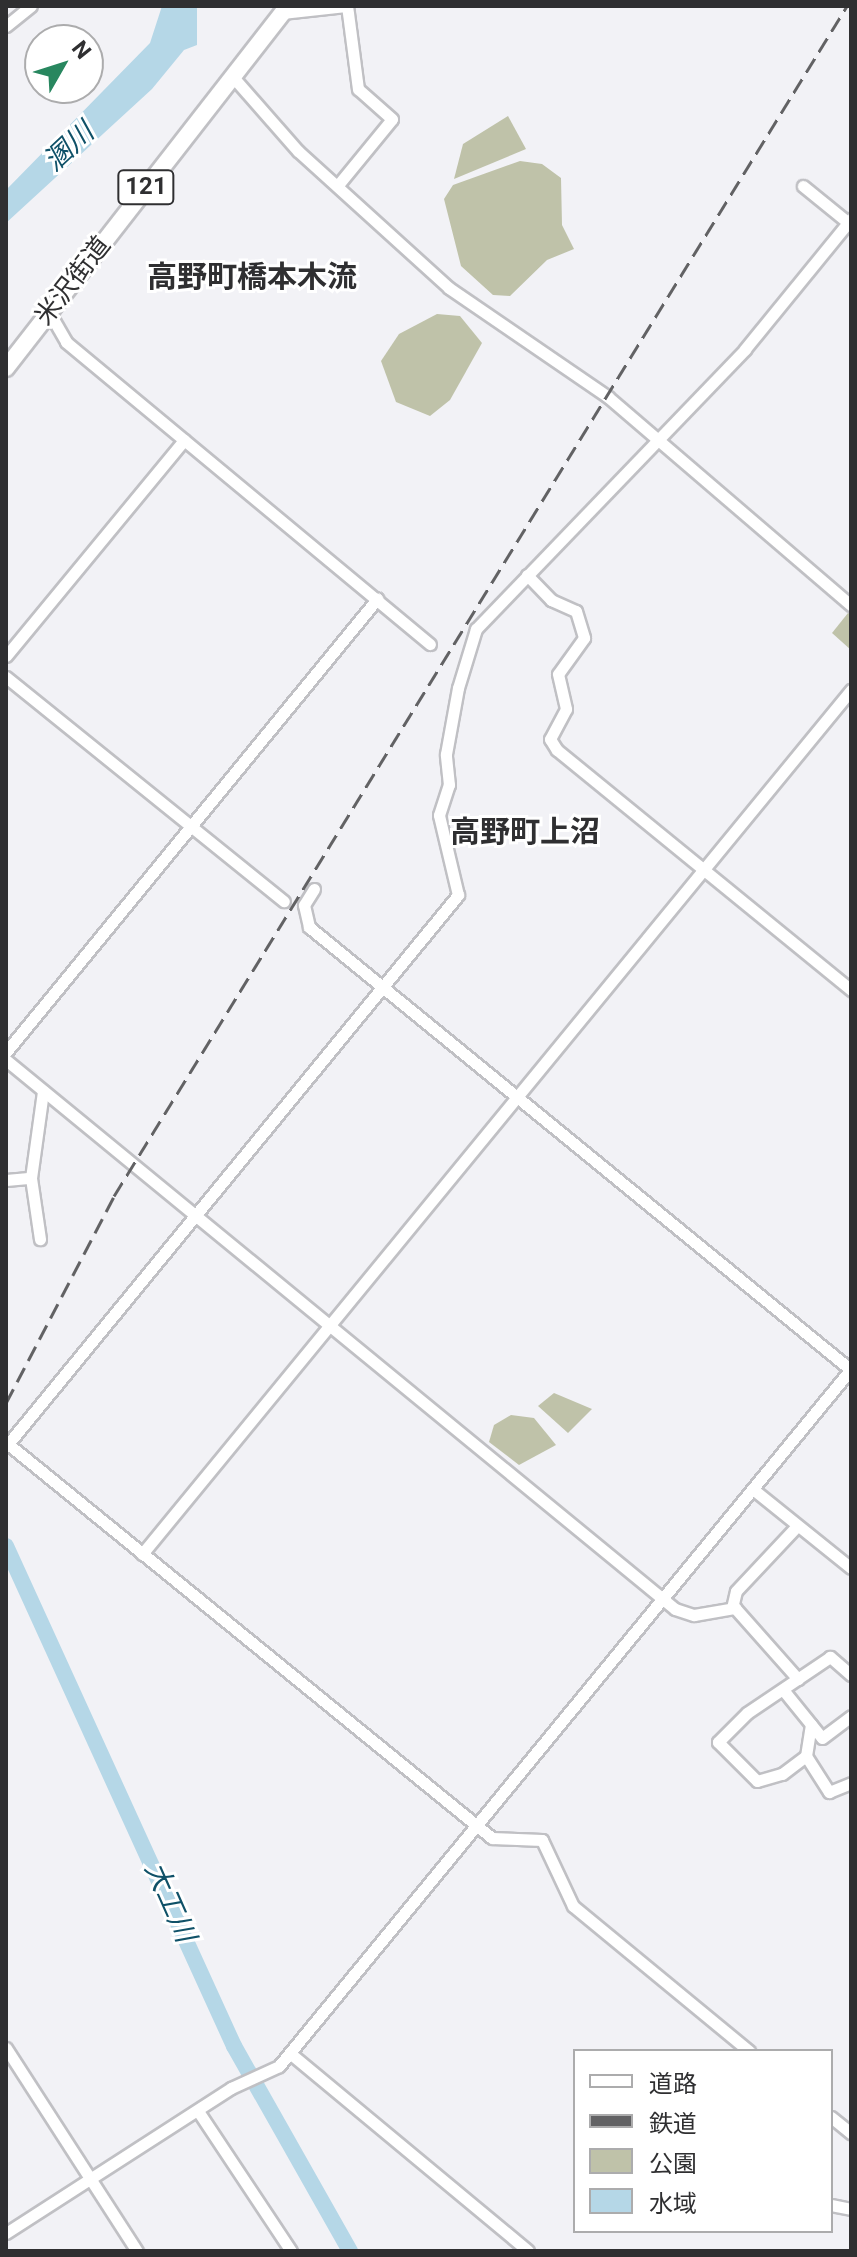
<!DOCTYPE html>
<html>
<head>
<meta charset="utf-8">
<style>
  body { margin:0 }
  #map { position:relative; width:857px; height:2257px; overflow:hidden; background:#f2f2f6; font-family:Roboto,"Noto Sans JP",sans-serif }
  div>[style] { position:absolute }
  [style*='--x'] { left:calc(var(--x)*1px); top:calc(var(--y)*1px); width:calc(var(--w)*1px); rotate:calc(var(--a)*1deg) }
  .green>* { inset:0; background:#bfc2a9 }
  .water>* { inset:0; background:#b5d7e7 }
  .river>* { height:16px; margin:-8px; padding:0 8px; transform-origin:8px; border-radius:8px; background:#b5d7e7 }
  .roads { filter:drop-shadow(2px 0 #c0c0c4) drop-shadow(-2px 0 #c0c0c4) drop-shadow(0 2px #c0c0c4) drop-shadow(0 -2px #c0c0c4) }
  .minor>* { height:11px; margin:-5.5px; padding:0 5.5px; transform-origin:5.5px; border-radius:5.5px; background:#fff }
  .highway>* { height:16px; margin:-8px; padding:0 8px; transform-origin:8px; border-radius:8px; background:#fff }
  .rail>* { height:3px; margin-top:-1.5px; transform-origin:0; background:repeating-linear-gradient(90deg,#626264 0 16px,transparent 0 24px) }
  span { translate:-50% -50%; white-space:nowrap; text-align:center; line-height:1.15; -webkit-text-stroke:6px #fff; paint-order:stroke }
  .shield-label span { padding:2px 6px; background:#fff; border:2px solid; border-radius:6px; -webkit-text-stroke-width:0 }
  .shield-label { font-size:24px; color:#2f2f31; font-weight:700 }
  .street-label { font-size:26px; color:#2f2f31 }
  .water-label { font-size:28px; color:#0f5168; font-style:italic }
  .quarter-label { font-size:30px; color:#2f2f31; font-weight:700 }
  .frame { position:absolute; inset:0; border:8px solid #2f2f31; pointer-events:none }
  .legend { position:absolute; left:573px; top:2049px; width:260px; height:184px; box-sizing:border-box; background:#fff; border:2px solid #acacad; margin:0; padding:10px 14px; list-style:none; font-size:24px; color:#2f2f31 }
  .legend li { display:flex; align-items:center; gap:16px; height:40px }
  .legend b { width:40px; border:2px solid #acacad }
  .north { position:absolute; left:24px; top:24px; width:80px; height:80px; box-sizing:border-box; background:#fff; border:2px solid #acacad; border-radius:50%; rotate:51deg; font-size:22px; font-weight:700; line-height:32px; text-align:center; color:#2f2f31 }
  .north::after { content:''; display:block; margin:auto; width:28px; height:36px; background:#28875f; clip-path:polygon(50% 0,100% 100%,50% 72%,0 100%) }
</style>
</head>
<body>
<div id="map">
  <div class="green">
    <i style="clip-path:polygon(508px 116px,526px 149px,454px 179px,463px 144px)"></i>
    <i style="clip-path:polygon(520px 161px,542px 164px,561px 178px,562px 225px,574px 249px,547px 260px,510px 296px,493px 295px,461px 266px,444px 199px,453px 185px)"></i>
    <i style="clip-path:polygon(437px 314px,460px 316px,482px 343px,450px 400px,430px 416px,396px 402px,381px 361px,399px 334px)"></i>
    <i style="clip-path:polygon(848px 613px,851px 614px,851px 650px,832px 633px)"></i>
    <i style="clip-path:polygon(554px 1393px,592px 1409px,568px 1433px,538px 1406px)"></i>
    <i style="clip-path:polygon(511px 1415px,534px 1418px,556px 1445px,519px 1465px,489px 1442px,494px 1425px)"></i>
  </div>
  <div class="water">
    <i style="clip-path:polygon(162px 6px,197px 6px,197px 45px,184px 50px,152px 89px,6px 223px,6px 190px,150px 43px)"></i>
  </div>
  <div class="river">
    <i style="--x:6;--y:1546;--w:550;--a:65.49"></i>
    <i style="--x:234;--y:2046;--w:236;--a:60.5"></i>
  </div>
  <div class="roads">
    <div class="minor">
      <i style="--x:282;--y:13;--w:64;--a:-6.2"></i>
      <i style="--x:6;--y:26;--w:32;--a:-39"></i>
      <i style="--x:233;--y:77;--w:98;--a:48.7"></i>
      <i style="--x:298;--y:151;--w:204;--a:42.2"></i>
      <i style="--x:449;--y:288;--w:193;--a:34.4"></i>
      <i style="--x:608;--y:397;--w:320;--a:40.6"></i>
      <i style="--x:338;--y:185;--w:85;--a:-50.7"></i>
      <i style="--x:392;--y:119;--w:45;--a:-138.6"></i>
      <i style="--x:358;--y:89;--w:84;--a:-97.5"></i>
      <i style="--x:803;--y:186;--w:62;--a:39.1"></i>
      <i style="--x:49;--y:312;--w:34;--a:60"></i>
      <i style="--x:66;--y:342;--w:473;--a:39.7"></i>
      <i style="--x:527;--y:575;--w:35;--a:46"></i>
      <i style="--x:551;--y:600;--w:27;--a:24"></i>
      <i style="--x:576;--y:611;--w:28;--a:73"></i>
      <i style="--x:584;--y:638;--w:44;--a:125.8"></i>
      <i style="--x:558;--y:674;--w:36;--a:77"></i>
      <i style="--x:566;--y:709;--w:34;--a:118"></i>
      <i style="--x:550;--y:739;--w:13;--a:58"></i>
      <i style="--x:557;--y:750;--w:380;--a:39.2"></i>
      <i style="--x:6;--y:656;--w:280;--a:-50.5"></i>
      <i style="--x:6;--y:677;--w:357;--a:38.9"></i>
      <i style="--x:314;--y:889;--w:19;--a:122"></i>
      <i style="--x:304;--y:905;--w:23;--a:77"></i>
      <i style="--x:309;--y:927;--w:700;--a:39.26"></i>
      <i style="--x:6;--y:1052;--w:586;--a:-50.68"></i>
      <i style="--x:6;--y:1060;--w:865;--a:39.37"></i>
      <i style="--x:675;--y:1609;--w:20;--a:18"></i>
      <i style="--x:694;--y:1615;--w:42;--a:-9.7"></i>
      <i style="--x:735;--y:1608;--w:95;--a:48.4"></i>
      <i style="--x:31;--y:1178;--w:62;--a:81.6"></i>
      <i style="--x:6;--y:1180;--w:25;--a:-5"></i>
      <i style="--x:31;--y:1178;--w:88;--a:-82.1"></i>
      <i style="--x:754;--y:1490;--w:124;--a:38.8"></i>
      <i style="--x:142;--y:1554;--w:1118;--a:-50.63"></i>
      <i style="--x:732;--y:1608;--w:17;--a:-77"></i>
      <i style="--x:736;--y:1591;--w:89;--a:-46.8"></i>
      <i style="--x:851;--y:1675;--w:28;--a:-139"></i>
      <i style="--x:830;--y:1657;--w:100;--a:146"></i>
      <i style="--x:747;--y:1713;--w:41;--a:135"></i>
      <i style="--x:718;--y:1742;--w:55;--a:45"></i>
      <i style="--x:757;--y:1781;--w:26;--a:-16"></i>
      <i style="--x:782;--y:1774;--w:30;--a:-37"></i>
      <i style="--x:806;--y:1756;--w:43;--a:57.4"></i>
      <i style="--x:829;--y:1792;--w:24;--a:-22"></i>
      <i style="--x:784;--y:1691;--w:60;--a:51"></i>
      <i style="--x:822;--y:1738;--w:36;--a:-37"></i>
      <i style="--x:806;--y:1756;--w:32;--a:-81"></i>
      <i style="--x:6;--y:2048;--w:242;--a:57.2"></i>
      <i style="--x:749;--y:2051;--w:228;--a:-140.5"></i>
      <i style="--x:573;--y:1906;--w:73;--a:-115.2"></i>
      <i style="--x:542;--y:1840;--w:50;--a:-177.7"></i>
      <i style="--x:492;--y:1838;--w:624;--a:-140.85"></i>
      <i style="--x:8;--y:1444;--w:710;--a:-50.66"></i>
      <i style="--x:458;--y:895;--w:82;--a:-103.4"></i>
      <i style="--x:439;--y:815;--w:32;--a:-72"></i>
      <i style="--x:449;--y:785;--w:31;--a:-96"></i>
      <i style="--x:446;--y:754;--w:67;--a:-79.7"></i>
      <i style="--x:458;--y:688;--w:62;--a:-73"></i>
      <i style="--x:476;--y:629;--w:388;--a:-46.1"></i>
      <i style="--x:745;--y:349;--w:168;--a:-50.8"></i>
      <i style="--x:291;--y:2054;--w:308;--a:39.7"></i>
      <i style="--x:198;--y:2111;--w:168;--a:56.4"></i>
      <i style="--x:831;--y:2117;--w:26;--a:39"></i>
      <i style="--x:831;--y:2205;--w:20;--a:11"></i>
      <i style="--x:6;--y:2233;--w:268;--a:-32.8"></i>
      <i style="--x:231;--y:2088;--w:53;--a:-24.6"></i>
      <i style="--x:279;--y:2066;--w:902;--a:-50.63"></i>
    </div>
    <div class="highway">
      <i style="--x:6;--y:368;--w:459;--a:-52.1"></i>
    </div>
  </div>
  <div class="rail">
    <i style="--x:6;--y:1403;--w:233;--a:-62.4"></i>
    <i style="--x:114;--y:1196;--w:1398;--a:-58.37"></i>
  </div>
  <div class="shield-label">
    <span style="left:146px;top:187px">121</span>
  </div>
  <div class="street-label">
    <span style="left:73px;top:281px;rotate:-52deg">米沢街道</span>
  </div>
  <div class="water-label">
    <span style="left:69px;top:147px;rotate:-43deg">溷川</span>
    <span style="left:170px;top:1902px;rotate:66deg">大工川</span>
  </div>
  <div class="quarter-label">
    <span style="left:252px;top:277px">高野町橋本木流</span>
    <span style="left:525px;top:832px">高野町上沼</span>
  </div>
  <div class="frame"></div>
  <ul class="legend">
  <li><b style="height:10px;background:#fff"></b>道路</li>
  <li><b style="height:10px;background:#626264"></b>鉄道</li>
  <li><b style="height:22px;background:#bfc2a9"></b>公園</li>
  <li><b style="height:22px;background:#b5d7e7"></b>水域</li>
  </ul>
  <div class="north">N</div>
</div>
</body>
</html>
